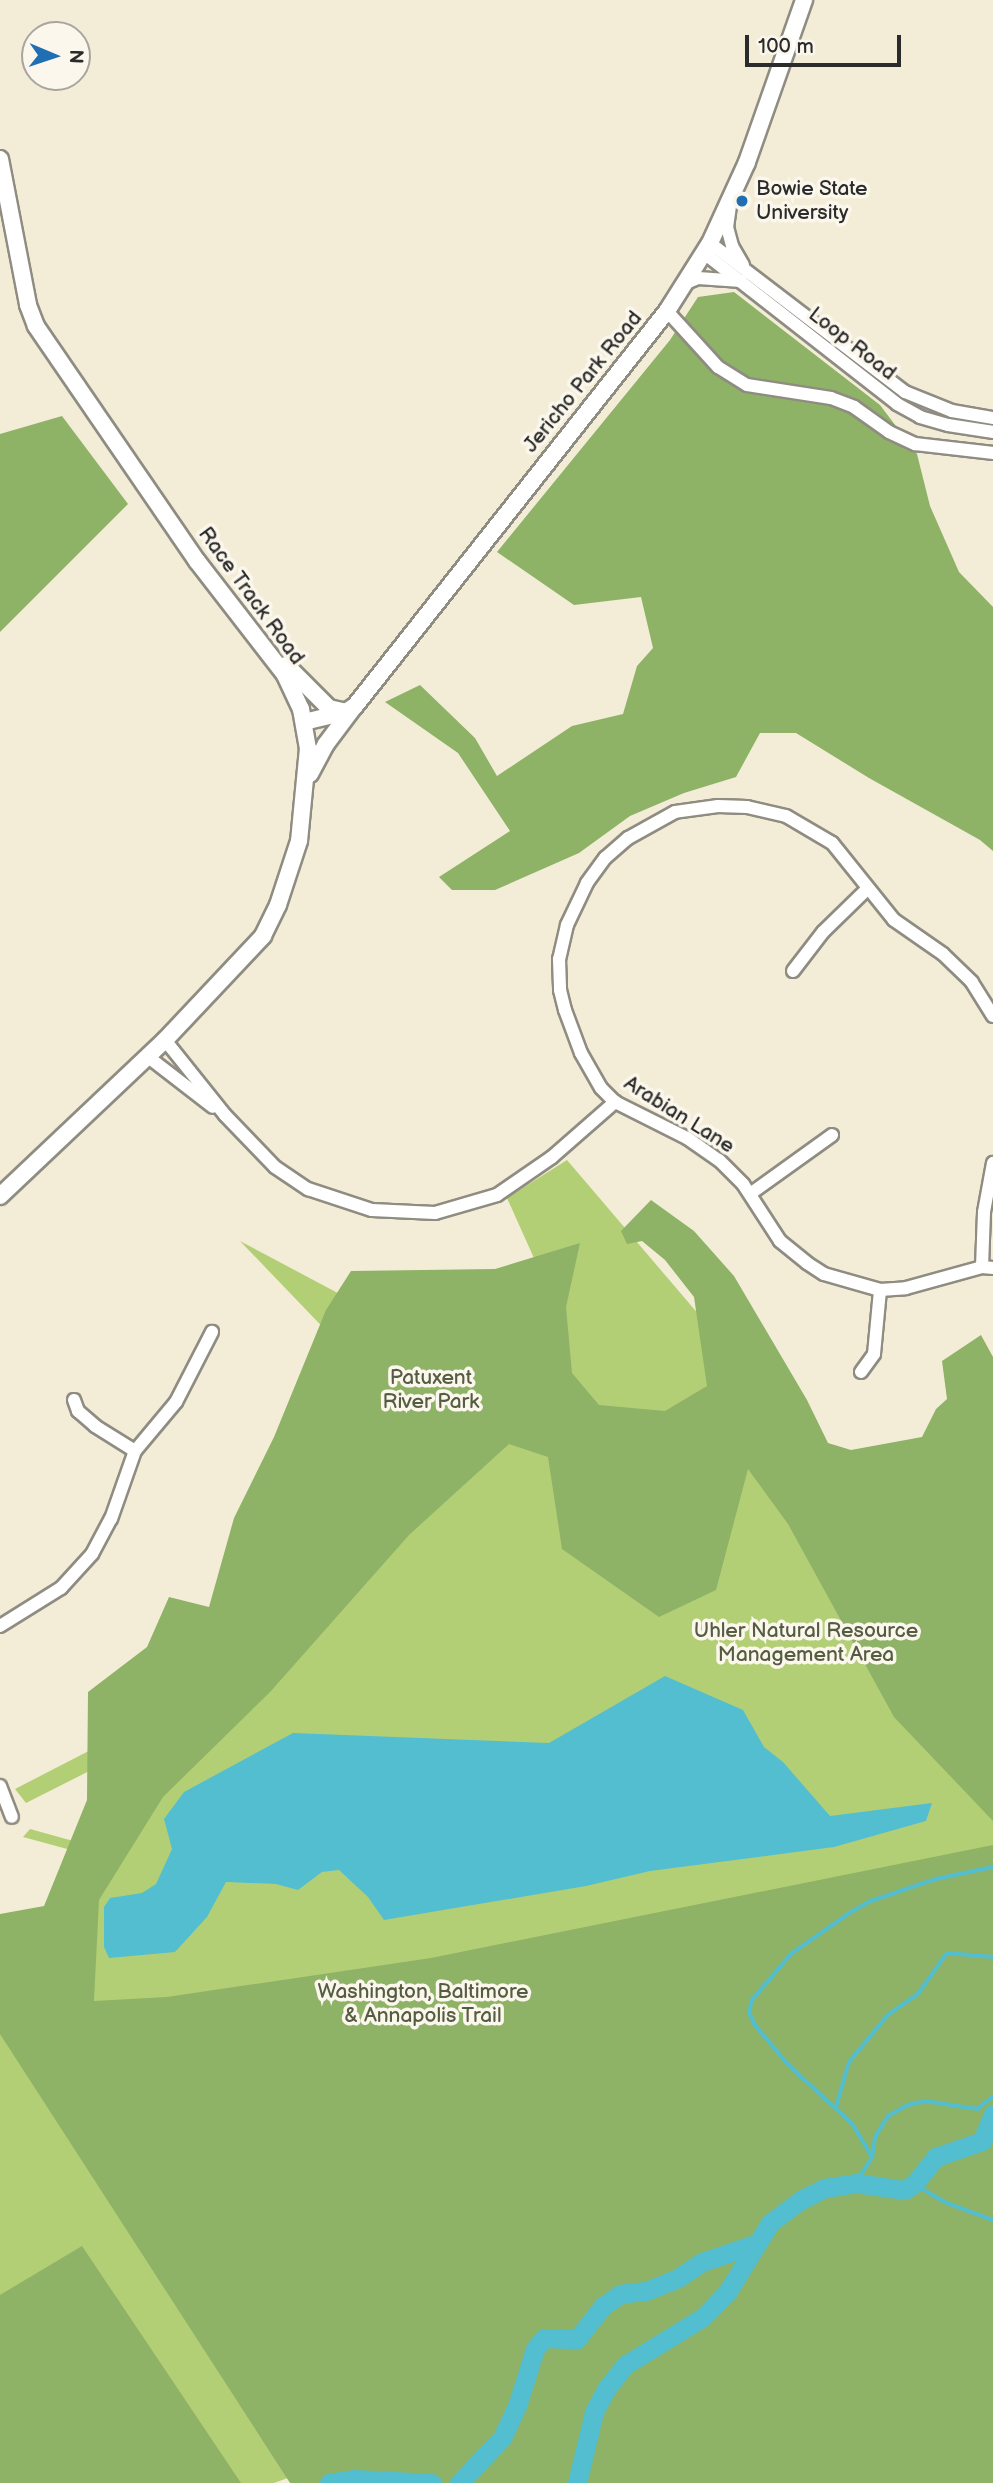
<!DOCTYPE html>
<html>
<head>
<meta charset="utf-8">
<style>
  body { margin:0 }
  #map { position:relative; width:993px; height:2483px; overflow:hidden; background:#f3edd8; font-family:"Balsamiq Sans",sans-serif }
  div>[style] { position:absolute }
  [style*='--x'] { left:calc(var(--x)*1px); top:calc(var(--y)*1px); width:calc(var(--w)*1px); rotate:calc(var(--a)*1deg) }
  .green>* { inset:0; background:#b3cf75 }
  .forest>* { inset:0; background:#8eb266 }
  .water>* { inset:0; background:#53bed0 }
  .stream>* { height:3.5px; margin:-1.75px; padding:0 1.75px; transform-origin:1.75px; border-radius:1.75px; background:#53bed0 }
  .river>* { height:19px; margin:-9.5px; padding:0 9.5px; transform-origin:9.5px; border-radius:9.5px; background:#53bed0 }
  .roads { filter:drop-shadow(2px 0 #8f8c82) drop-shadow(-2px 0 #8f8c82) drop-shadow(0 2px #8f8c82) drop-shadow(0 -2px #8f8c82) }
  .minor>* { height:12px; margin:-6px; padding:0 6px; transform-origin:6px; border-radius:6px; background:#fff }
  .tertiary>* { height:16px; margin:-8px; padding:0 8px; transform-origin:8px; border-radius:8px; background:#fff }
  .dots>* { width:19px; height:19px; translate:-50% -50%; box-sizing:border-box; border:4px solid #fbf7ec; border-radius:50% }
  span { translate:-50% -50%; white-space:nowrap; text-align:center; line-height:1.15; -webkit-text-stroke:7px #fbf7ec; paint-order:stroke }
  .poi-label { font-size:21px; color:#2b2b2b }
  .left { translate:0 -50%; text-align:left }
  .street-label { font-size:21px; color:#2b2b2b }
  .park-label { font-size:21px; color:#545c41 }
  .north { position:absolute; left:21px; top:21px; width:70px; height:70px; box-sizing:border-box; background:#fbf7ec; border:2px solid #a8a59f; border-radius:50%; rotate:92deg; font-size:19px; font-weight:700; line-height:28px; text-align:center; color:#2b2b2b }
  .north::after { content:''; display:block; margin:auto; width:24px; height:32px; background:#1f6fb2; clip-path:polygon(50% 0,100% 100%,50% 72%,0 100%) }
  .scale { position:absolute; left:745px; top:35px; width:156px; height:32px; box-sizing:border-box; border:4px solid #2b2b2b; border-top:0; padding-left:9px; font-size:21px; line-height:24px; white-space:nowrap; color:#2b2b2b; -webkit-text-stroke:5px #fbf7ec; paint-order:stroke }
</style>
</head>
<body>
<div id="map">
  <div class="green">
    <i style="clip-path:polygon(567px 1160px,706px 1323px,738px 1420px,885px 1461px,993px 1401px,993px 2022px,354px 2454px,274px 2483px,0 2483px,0 1929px,32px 1939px,93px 1856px,23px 1837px,30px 1829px,95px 1847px,119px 1756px,26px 1803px,15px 1789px,141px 1724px,361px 1367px,240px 1241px,381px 1316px,551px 1296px,507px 1198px)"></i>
  </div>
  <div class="forest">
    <i style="clip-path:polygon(734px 292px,880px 405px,917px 454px,930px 506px,959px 572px,993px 607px,993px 851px,980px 840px,869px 778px,796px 733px,760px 733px,736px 777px,684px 793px,630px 816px,579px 853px,495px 890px,452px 890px,439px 877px,510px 831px,458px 753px,385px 702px,420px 685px,475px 738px,497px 776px,572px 726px,623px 714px,637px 666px,653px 648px,641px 597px,574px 605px,497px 552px,670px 340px,698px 297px)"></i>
    <i style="clip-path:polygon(62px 416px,128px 504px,0 632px,0 434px)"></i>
    <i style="clip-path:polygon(651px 1200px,694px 1231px,734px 1276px,807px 1400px,828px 1443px,851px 1450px,922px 1437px,936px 1409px,947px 1399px,942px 1361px,981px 1335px,993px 1357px,993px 1821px,894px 1717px,788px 1524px,748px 1469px,716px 1590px,659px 1617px,562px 1549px,548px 1457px,509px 1444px,409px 1535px,271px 1691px,163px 1797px,99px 1900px,94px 2001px,167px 1997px,431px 1958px,993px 1845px,993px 2483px,290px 2483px,0 2034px,0 1914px,44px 1906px,87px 1800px,88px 1692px,147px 1647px,169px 1597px,209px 1607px,234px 1518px,274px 1437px,326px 1310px,351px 1271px,495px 1269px,580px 1243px,566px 1307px,572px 1373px,599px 1405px,665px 1411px,707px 1386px,694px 1297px,665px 1260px,642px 1241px,627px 1244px,621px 1231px)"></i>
    <i style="clip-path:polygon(82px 2246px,241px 2483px,0 2483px,0 2295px)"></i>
  </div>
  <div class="water">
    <i style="clip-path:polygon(665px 1676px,743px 1710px,764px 1747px,783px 1762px,830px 1816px,932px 1803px,926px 1821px,834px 1847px,650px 1871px,586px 1886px,384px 1920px,368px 1897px,339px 1870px,322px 1872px,298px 1890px,276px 1884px,226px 1882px,207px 1917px,175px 1952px,109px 1958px,104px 1947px,104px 1907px,110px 1898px,142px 1893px,156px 1884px,172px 1849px,164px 1819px,184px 1792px,293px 1733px,549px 1743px)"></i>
  </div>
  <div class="stream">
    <i style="--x:836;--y:2107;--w:47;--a:-73.9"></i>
    <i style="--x:849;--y:2062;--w:61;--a:-50.3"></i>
    <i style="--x:888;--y:2015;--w:37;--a:-35"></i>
    <i style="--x:918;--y:1994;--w:50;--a:-54.7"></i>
    <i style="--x:947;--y:1953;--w:46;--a:5"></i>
    <i style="--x:872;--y:2157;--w:39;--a:-121"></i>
    <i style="--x:852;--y:2124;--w:87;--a:-137.3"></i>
    <i style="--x:788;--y:2065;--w:53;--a:-129.7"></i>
    <i style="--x:754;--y:2024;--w:13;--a:-113"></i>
    <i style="--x:749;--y:2012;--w:12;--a:-76"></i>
    <i style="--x:752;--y:2000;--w:60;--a:-49.7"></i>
    <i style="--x:791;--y:1954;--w:73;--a:-35"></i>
    <i style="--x:851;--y:1912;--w:23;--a:-29"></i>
    <i style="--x:871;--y:1901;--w:69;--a:-18.7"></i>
    <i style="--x:936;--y:1879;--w:58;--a:-11.9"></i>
    <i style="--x:856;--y:2183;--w:31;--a:-58"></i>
    <i style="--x:872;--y:2157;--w:20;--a:-81"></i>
    <i style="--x:875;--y:2137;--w:25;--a:-58"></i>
    <i style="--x:888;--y:2116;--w:23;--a:-29"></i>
    <i style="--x:908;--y:2105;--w:17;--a:-13"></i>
    <i style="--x:925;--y:2101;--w:53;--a:8.7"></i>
    <i style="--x:977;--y:2109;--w:20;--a:-37"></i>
    <i style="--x:914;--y:2184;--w:38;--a:30"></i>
    <i style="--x:947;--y:2203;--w:49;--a:20.3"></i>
  </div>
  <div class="river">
    <i style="--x:329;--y:2483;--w:25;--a:-9"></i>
    <i style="--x:354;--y:2479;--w:78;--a:2.9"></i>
    <i style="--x:459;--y:2483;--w:62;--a:-46.3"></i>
    <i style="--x:502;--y:2438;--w:35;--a:-65"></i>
    <i style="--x:517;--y:2406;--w:60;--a:-72.5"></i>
    <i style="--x:535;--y:2349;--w:14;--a:-51"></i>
    <i style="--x:544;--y:2338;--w:33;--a:2"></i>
    <i style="--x:577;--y:2339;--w:42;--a:-51.8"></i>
    <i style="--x:603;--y:2306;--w:21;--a:-35"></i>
    <i style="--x:620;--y:2294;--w:26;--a:-7"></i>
    <i style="--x:646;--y:2291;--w:35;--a:-22"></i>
    <i style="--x:678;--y:2278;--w:29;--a:-34"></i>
    <i style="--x:702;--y:2262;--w:56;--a:-18.8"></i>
    <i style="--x:577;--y:2483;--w:73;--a:-76.5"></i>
    <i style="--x:594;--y:2412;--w:27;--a:-62"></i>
    <i style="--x:607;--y:2388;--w:29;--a:-52"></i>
    <i style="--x:625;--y:2365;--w:92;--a:-31.6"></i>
    <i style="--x:703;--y:2317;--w:36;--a:-46"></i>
    <i style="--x:728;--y:2291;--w:80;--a:-58.3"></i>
    <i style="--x:770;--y:2223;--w:39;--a:-37"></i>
    <i style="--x:801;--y:2200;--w:27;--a:-27"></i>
    <i style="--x:825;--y:2188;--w:31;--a:-9"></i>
    <i style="--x:856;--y:2183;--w:49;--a:8.3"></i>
    <i style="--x:904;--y:2190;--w:12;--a:-31"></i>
    <i style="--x:914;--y:2184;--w:35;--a:-51"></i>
    <i style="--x:936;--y:2157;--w:49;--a:-19.2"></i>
    <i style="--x:982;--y:2141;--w:29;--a:-68"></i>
  </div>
  <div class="roads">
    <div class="minor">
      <i style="--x:730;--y:206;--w:21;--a:98"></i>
      <i style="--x:727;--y:227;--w:20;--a:75"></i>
      <i style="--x:732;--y:246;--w:22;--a:60"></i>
      <i style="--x:710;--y:243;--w:245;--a:37.4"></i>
      <i style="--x:905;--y:392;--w:51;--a:22"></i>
      <i style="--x:952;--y:411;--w:42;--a:9.7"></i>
      <i style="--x:704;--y:253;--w:245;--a:38"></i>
      <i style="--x:897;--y:404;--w:26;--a:29"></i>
      <i style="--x:920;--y:417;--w:29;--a:16"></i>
      <i style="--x:948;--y:425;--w:46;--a:8.8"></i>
      <i style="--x:686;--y:283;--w:13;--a:-23"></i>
      <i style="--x:698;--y:278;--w:43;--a:4"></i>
      <i style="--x:667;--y:311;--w:76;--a:47.7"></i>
      <i style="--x:718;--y:367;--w:34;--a:32"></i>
      <i style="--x:747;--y:385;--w:85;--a:8.8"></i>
      <i style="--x:831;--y:398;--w:25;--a:21"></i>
      <i style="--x:854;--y:407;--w:43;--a:35.5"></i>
      <i style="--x:889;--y:432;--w:29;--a:25"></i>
      <i style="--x:915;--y:444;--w:79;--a:6.6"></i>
      <i style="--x:793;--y:971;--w:49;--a:-52.4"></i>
      <i style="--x:823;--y:932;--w:62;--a:-44.3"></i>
      <i style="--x:993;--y:1016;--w:40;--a:-122"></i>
      <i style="--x:972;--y:982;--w:40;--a:-136"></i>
      <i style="--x:943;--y:954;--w:60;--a:-145.2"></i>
      <i style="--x:894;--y:920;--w:99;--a:-128.8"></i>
      <i style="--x:832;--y:843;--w:53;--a:-149.6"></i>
      <i style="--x:786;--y:816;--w:40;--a:-167"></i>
      <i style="--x:747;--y:807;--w:29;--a:-178"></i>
      <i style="--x:718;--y:806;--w:43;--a:172.1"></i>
      <i style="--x:675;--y:812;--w:54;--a:151"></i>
      <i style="--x:628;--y:838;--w:30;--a:139"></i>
      <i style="--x:605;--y:858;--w:31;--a:126"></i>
      <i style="--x:587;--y:883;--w:47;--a:115.5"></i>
      <i style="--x:567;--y:925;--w:35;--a:103"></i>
      <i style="--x:559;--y:959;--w:31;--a:88"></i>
      <i style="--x:560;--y:990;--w:21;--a:76"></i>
      <i style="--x:565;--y:1010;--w:46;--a:69.6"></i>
      <i style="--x:581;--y:1053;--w:40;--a:60.3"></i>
      <i style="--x:601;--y:1088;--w:20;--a:45"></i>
      <i style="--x:615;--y:1102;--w:80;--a:26.6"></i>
      <i style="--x:687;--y:1138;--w:39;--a:35"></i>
      <i style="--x:719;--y:1160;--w:34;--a:45"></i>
      <i style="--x:743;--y:1184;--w:68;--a:57"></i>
      <i style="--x:780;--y:1241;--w:35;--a:39"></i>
      <i style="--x:807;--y:1263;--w:20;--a:33"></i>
      <i style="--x:824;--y:1274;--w:58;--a:15.9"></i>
      <i style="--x:880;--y:1290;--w:26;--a:-4"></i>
      <i style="--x:906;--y:1288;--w:79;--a:-15.4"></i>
      <i style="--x:982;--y:1267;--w:11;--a:5"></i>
      <i style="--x:165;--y:1040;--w:96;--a:51.3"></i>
      <i style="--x:225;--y:1115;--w:72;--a:46.1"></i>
      <i style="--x:275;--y:1167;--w:40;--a:34"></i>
      <i style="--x:308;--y:1189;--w:67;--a:18.2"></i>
      <i style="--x:372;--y:1210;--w:63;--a:2.7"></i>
      <i style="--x:435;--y:1213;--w:65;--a:-16.2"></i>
      <i style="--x:497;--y:1195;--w:67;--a:-34.6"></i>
      <i style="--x:552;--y:1157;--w:84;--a:-41.1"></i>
      <i style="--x:147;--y:1056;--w:83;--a:37.7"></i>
      <i style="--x:750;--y:1194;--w:101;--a:-35.7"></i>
      <i style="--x:982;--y:1267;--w:55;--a:-87.9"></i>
      <i style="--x:984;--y:1212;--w:50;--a:-79.6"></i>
      <i style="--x:861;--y:1372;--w:22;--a:-54"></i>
      <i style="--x:874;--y:1354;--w:64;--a:-84.6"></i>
      <i style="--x:74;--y:1400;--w:12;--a:70"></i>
      <i style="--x:78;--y:1411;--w:23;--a:41"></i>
      <i style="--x:95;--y:1426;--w:47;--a:32"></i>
      <i style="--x:0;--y:1626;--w:72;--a:-31.9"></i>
      <i style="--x:61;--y:1588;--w:46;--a:-47.6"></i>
      <i style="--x:92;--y:1554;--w:40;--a:-62"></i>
      <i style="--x:111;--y:1519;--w:72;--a:-70.6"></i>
      <i style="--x:135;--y:1451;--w:64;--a:-50.1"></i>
      <i style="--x:176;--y:1402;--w:79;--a:-62.8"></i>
      <i style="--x:0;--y:1786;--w:33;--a:69"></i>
    </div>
    <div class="tertiary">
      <i style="--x:0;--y:159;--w:149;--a:79.1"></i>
      <i style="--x:28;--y:305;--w:22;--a:69"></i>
      <i style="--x:36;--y:326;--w:285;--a:55.6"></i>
      <i style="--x:197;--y:561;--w:144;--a:52.3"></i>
      <i style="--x:285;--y:675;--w:38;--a:65"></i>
      <i style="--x:301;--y:709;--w:40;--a:80"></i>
      <i style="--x:308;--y:748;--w:93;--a:95.5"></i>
      <i style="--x:299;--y:841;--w:67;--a:108.2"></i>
      <i style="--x:278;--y:905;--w:34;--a:116"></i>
      <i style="--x:263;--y:936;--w:143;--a:133.3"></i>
      <i style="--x:165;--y:1040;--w:227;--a:136.6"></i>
      <i style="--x:286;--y:665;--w:61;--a:45"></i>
      <i style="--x:329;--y:708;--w:17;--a:13"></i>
      <i style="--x:304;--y:722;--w:43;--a:-13.4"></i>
      <i style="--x:346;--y:712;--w:11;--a:-34"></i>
      <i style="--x:355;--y:706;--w:503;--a:-51.7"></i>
      <i style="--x:667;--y:311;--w:80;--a:-57.7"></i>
      <i style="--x:710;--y:243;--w:89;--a:-65.4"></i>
      <i style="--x:747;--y:162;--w:172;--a:-70.6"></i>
      <i style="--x:310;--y:774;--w:34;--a:-62"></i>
      <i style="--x:326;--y:744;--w:45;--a:-53.1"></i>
    </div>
  </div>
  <div class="dots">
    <i style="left:742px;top:201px;background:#1f6fb2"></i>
  </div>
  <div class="poi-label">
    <span class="left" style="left:756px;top:201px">Bowie State<br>University</span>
  </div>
  <div class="street-label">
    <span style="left:852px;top:344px;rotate:38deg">Loop Road</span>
    <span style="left:583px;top:382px;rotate:-51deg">Jericho Park Road</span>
    <span style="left:251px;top:596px;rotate:54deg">Race Track Road</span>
    <span style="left:679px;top:1115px;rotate:32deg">Arabian Lane</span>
  </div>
  <div class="park-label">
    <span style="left:431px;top:1390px">Patuxent<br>River Park</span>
    <span style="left:806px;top:1643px">Uhler Natural Resource<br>Management Area</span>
    <span style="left:423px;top:2004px">Washington, Baltimore<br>&amp; Annapolis Trail</span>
  </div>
  <div class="north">N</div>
  <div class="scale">100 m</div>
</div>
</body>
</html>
